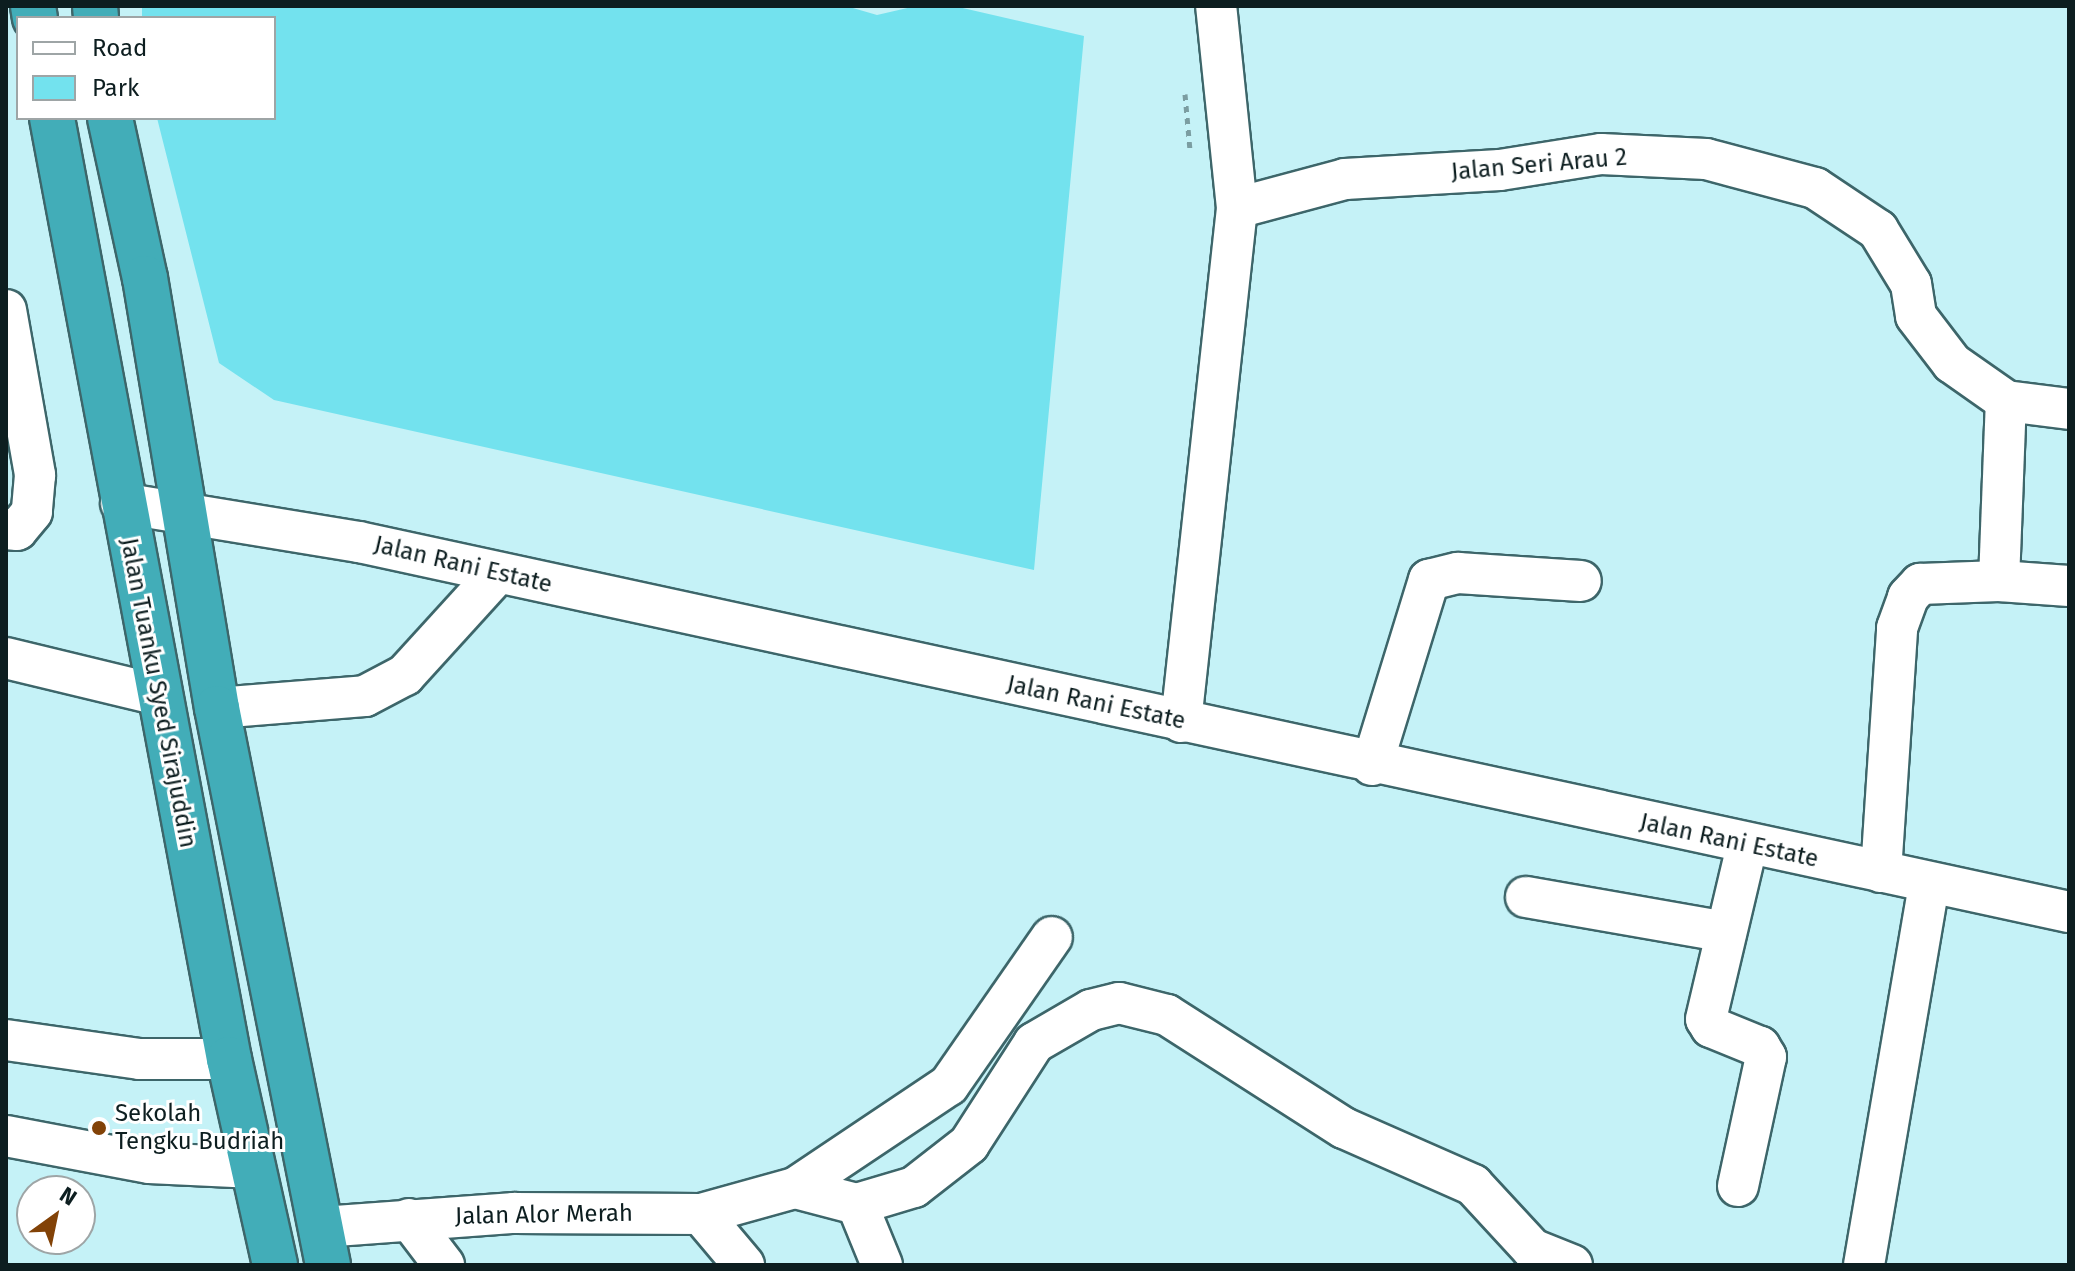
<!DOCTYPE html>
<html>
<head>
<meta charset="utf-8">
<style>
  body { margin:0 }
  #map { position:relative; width:2075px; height:1271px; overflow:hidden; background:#c5f2f7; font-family:"Fira Sans",sans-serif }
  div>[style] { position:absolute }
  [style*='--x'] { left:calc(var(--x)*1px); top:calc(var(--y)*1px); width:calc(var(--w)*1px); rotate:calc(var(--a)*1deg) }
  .green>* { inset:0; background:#73e2ee }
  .path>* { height:5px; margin-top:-2.5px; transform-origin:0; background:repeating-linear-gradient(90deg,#7b9da1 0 6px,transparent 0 12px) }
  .roads { filter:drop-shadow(2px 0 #3d666a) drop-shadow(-2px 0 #3d666a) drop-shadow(0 2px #3d666a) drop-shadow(0 -2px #3d666a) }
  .minor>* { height:40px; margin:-20px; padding:0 20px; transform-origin:20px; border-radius:20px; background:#fff }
  .highway>* { height:44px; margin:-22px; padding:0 22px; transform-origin:22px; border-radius:22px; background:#42adb8 }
  .dots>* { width:22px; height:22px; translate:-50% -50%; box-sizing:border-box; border:4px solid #fff; border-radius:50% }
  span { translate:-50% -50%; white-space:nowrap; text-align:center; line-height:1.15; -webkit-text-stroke:6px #fff; paint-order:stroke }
  .street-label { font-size:24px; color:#0d1e20 }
  .poi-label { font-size:24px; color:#0d1e20 }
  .left { translate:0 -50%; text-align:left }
  .frame { position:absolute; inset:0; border:8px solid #0d1e20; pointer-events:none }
  .legend { position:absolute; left:16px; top:16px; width:260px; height:104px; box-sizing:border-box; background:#fff; border:2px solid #9ea5a6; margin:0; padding:10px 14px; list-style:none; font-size:24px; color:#0d1e20 }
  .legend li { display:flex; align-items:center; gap:16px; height:40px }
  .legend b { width:40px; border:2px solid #9ea5a6 }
  .north { position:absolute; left:16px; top:1175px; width:80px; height:80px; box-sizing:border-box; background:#fff; border:2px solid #9ea5a6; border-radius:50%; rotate:33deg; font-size:22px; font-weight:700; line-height:32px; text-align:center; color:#0d1e20 }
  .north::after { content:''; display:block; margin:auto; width:28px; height:36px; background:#824207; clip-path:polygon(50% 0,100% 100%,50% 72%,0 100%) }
</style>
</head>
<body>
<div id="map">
  <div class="green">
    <i style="clip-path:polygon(142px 6px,846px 6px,877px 15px,916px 6px,954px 6px,1084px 36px,1034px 570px,274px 400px,219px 363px,157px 118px,274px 118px,274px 18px,142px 18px)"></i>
  </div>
  <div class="path">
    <i style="--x:1185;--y:94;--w:56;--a:84.9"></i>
  </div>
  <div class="roads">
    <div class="minor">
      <i style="--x:1237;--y:208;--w:112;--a:-15"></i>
      <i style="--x:1345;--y:179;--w:155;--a:-3.3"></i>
      <i style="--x:1500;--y:170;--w:102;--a:-9"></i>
      <i style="--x:1601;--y:154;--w:105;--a:2.7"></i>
      <i style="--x:1706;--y:159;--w:113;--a:14.9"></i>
      <i style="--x:1815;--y:188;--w:76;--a:33.7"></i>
      <i style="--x:1878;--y:230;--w:63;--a:58.6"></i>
      <i style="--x:1911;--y:284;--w:32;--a:81"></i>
      <i style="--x:1916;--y:316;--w:59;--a:52.5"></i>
      <i style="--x:1952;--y:363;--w:66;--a:35.1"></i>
      <i style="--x:2006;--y:401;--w:64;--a:7.2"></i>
      <i style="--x:6;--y:310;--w:168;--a:80"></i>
      <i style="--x:35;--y:475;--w:37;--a:95"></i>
      <i style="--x:32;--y:512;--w:23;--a:130"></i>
      <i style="--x:17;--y:530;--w:11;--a:-175"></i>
      <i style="--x:121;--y:503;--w:241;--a:9.3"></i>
      <i style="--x:359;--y:542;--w:1750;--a:12.21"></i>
      <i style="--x:1999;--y:581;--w:70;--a:4.1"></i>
      <i style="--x:6;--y:658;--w:157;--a:13.6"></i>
      <i style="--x:217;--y:708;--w:148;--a:-4.6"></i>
      <i style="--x:365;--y:696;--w:45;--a:-27.7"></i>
      <i style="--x:405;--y:675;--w:137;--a:-47.7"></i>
      <i style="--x:1181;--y:722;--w:517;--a:-83.78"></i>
      <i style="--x:1237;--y:208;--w:203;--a:-95.9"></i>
      <i style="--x:1372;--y:765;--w:194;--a:-72.9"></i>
      <i style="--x:1429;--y:580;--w:30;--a:-14"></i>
      <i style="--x:1458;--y:573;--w:123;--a:3.7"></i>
      <i style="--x:1881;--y:872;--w:245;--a:-86.2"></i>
      <i style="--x:1897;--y:628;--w:33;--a:-70"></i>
      <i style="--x:1908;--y:597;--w:18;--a:-47"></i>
      <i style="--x:1920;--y:584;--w:79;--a:-2.2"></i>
      <i style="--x:1999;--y:581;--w:180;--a:-87.8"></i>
      <i style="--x:1526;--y:897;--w:203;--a:9.9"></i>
      <i style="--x:6;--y:1040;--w:135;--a:8.1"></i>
      <i style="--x:140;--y:1059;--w:89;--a:0"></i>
      <i style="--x:6;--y:1136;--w:146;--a:10.7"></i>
      <i style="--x:149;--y:1163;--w:106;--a:2.7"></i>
      <i style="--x:1738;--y:1186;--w:132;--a:-77.8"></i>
      <i style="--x:1766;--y:1057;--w:12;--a:-121"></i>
      <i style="--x:1760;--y:1047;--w:53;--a:-157.8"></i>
      <i style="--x:1711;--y:1027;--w:9;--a:-122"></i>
      <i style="--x:1706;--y:1019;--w:178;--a:-76.7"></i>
      <i style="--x:795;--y:1188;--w:185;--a:-33.8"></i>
      <i style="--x:949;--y:1085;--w:180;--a:-55.2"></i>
      <i style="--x:857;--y:1204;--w:66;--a:67.7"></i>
      <i style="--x:701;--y:1214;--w:98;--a:-15.5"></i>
      <i style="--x:795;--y:1188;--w:64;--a:14.5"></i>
      <i style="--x:857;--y:1204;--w:59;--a:-16.6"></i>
      <i style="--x:914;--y:1187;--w:70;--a:-38"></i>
      <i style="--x:969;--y:1144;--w:120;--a:-57.2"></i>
      <i style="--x:1034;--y:1043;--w:66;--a:-30.1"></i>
      <i style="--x:1091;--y:1010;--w:29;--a:-14"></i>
      <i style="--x:1119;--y:1003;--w:49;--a:14"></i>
      <i style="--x:1167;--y:1015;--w:210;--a:32.6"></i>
      <i style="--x:1344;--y:1128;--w:141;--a:23.8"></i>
      <i style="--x:1473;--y:1185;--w:87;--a:47.3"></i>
      <i style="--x:1532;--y:1249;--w:43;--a:21.8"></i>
      <i style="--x:409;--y:1219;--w:58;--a:52.7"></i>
      <i style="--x:322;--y:1227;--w:193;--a:-4.2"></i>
      <i style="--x:514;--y:1213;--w:187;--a:0.3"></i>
      <i style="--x:701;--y:1214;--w:67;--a:49.9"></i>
      <i style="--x:1864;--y:1265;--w:387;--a:-80.3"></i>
    </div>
    <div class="highway">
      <i style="--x:33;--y:6;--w:12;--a:81"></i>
      <i style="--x:95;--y:6;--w:12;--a:85"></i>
      <i style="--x:52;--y:118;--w:958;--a:79.35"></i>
      <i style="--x:229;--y:1059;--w:211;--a:77.4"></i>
      <i style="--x:110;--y:118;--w:164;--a:77.7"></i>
      <i style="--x:145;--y:278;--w:436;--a:80.5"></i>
      <i style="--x:217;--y:708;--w:568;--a:78.73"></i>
    </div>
  </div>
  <div class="dots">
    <i style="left:99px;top:1128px;background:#824207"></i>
  </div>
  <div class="street-label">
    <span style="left:1539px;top:165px;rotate:-5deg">Jalan Seri Arau 2</span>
    <span style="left:463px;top:565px;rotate:13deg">Jalan Rani Estate</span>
    <span style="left:158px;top:693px;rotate:79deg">Jalan Tuanku Syed Sirajuddin</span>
    <span style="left:1096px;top:703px;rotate:12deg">Jalan Rani Estate</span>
    <span style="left:1729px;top:841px;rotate:12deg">Jalan Rani Estate</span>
    <span style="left:544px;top:1215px;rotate:-1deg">Jalan Alor Merah</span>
  </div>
  <div class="poi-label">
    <span class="left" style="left:115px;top:1128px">Sekolah<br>Tengku Budriah</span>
  </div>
  <div class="frame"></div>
  <ul class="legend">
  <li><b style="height:10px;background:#fff"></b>Road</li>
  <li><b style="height:22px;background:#73e2ee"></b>Park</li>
  </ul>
  <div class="north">N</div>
</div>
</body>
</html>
